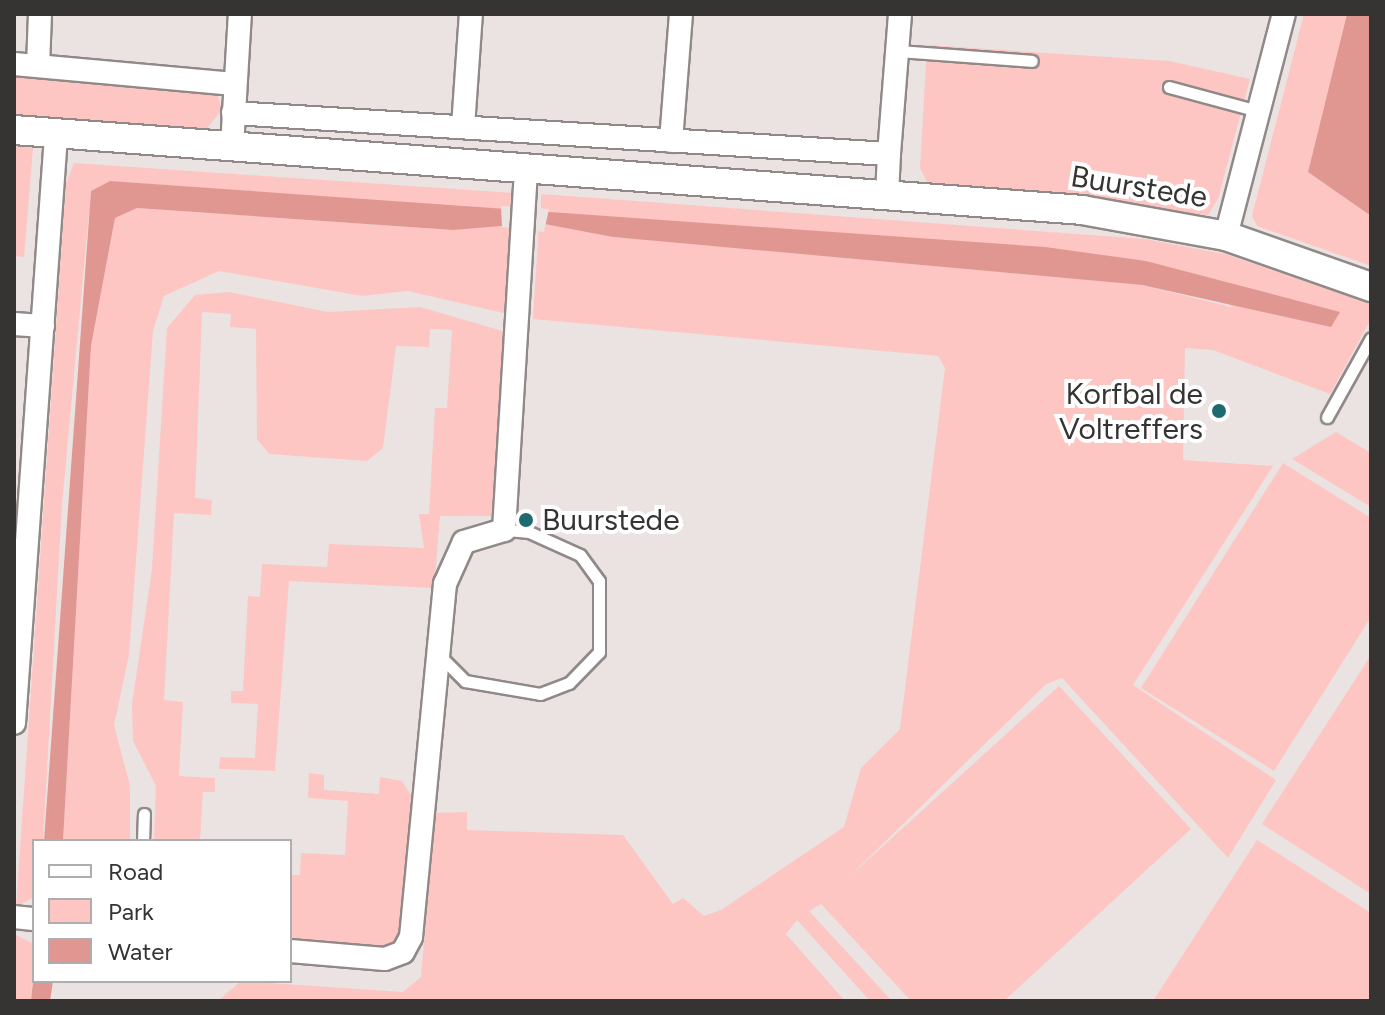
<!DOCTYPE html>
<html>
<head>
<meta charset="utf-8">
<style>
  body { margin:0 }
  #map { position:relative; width:1385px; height:1015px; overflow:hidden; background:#eae3e2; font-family:Figtree,sans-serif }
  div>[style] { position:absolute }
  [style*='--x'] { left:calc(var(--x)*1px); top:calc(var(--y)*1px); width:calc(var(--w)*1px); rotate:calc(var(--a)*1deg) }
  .green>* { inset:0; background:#fec6c2 }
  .water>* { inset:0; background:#e09792 }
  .pier>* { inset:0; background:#eae3e2 }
  .roads { filter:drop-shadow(2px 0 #908988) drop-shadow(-2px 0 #908988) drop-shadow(0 2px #908988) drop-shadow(0 -2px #908988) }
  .service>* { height:11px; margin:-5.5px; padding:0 5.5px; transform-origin:5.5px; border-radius:5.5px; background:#fff }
  .minor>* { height:22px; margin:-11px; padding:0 11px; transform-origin:11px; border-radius:11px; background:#fff }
  .tertiary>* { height:28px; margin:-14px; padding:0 14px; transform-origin:14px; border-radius:14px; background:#fff }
  .dots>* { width:22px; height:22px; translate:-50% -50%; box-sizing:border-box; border:4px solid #fff; border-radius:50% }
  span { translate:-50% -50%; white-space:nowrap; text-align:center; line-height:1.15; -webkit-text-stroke:8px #fff; paint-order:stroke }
  .street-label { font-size:30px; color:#363333 }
  .poi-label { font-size:30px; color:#363333 }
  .right { translate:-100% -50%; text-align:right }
  .left { translate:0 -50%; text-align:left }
  .frame { position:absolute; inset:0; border:16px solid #363333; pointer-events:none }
  .legend { position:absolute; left:32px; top:839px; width:260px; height:144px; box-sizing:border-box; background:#fff; border:2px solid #afadad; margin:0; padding:10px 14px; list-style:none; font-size:24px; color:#363333 }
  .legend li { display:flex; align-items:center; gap:16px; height:40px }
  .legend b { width:40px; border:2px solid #afadad }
</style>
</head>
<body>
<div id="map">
  <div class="green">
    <i style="clip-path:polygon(1304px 14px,1347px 14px,1308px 172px,1371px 216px,1371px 266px,1257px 226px,1252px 216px)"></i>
    <i style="clip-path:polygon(927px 45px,1169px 61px,1250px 79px,1218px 199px,1208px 215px,927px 182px,920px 168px)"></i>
    <i style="clip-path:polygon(14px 76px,217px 93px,222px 110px,202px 134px,14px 127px)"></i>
    <i style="clip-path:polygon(14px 141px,33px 148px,24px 257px,14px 256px)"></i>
    <i style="clip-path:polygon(74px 163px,515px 193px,515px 211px,110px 181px,91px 191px,62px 504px,43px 841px,34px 841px,34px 897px,16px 907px,66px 183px)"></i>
    <i style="clip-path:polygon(541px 194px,1145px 239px,1225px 254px,1371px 304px,1371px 319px,1330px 394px,1213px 350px,1185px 348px,1183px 460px,1273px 466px,1133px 685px,1276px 780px,1228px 858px,1062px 678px,1046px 684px,849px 877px,1059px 686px,1191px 829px,1004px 1001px,911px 1001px,821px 904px,809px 911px,892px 1001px,870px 1001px,797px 920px,786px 934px,845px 1001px,218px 1001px,241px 981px,403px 992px,421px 977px,435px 813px,467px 812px,467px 830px,623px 835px,673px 904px,683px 898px,704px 916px,721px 910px,844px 827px,861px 768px,900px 729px,945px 368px,938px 356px,533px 319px,539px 223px,613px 237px,1142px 285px,1235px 308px,1146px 261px,541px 212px)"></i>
    <i style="clip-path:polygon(137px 208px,452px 230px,513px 222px,508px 314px,408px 291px,362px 296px,219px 271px,164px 296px,153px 331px,129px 655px,114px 725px,130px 786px,130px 841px,63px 841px,91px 346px,115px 217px)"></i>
    <i style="clip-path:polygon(229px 292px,328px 312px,420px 307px,506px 332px,495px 516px,440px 516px,434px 588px,289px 581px,275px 771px,219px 769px,220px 757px,255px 758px,258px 704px,231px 703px,231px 691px,243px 691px,248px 596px,260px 597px,262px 564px,327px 567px,329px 544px,424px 548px,419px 514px,429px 514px,435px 408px,447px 408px,452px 330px,430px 329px,429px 347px,396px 346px,383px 448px,367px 461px,269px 454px,257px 439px,256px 329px,230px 327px,231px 314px,202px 312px,195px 498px,212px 500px,211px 515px,174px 513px,164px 700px,183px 702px,179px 776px,215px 778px,215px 792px,203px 792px,200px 841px,154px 841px,156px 786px,133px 741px,132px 704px,152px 569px,167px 328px,195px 295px)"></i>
    <i style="clip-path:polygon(1336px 432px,1371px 453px,1371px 507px,1292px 459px)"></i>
    <i style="clip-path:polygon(1283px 463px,1371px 518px,1371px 617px,1274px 771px,1141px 688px)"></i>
    <i style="clip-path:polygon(1371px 655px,1371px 894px,1262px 824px)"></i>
    <i style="clip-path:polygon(309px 773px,324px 775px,324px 790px,379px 794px,380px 777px,402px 781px,411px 795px,400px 950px,290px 941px,290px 875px,300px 875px,301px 853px,345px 855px,348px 801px,308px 798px)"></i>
    <i style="clip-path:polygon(1257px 840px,1371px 913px,1371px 1001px,1153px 1001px)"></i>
    <i style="clip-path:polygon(14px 934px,34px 944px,31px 1001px,14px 1001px)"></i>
  </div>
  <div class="water">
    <i style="clip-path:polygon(1347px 14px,1371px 14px,1371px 216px,1308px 172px)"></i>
    <i style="clip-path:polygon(110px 181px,1045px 247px,1146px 261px,1340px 312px,1331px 327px,1142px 285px,613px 237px,539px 223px,453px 230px,137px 208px,115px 218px,91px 346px,63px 841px,44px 841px,91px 191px)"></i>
    <i style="clip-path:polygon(34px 971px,34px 981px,53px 981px,50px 1001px,31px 1001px)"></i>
  </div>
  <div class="pier">
    <i style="clip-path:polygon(501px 206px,549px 209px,544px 232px,502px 227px)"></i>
  </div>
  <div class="roads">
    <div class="service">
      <i style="--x:897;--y:51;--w:135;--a:4.2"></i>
      <i style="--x:1169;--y:87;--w:92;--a:15.1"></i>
      <i style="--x:1327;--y:417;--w:90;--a:-60.9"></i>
      <i style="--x:439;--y:655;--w:37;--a:45"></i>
      <i style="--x:465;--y:681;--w:76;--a:9.8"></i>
      <i style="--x:540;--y:694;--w:31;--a:-21"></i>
      <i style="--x:569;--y:683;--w:43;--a:-45.9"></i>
      <i style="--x:599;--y:652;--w:71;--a:-90"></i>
      <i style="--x:599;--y:581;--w:32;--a:-126"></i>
      <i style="--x:580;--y:555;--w:56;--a:-155.7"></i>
      <i style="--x:529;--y:532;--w:25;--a:-175"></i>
      <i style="--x:143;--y:841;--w:27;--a:-88"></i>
    </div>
    <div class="minor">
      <i style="--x:14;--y:64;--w:221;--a:5.2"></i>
      <i style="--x:38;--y:66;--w:52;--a:-87.8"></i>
      <i style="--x:233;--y:113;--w:657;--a:3.58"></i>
      <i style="--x:889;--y:154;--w:41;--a:92.8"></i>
      <i style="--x:463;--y:127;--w:113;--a:-86"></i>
      <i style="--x:671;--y:141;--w:127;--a:-85.5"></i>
      <i style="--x:232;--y:147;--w:133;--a:-86.6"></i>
      <i style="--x:889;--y:154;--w:140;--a:-85.5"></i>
      <i style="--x:1226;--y:236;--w:229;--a:-75.4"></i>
      <i style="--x:14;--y:324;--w:29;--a:4"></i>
      <i style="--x:14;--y:723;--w:589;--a:-85.91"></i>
      <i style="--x:14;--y:917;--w:20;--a:6"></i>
      <i style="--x:290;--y:951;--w:95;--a:4.8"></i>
      <i style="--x:385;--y:959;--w:19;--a:-21"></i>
      <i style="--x:403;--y:952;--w:17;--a:-62"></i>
      <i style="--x:411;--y:937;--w:355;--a:-84.5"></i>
      <i style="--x:445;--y:584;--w:46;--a:-65.7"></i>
      <i style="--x:464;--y:542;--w:42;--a:-16.7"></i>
      <i style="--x:504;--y:530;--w:362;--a:-86.5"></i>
    </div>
    <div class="tertiary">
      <i style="--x:14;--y:130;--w:1071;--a:4.28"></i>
      <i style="--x:1082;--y:210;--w:146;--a:10.2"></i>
      <i style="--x:1226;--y:236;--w:154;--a:19.4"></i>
    </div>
  </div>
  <div class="dots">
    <i style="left:1219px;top:411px;background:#1e6b6f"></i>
    <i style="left:526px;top:520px;background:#1e6b6f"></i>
  </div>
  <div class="street-label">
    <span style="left:1139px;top:187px;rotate:9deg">Buurstede</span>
  </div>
  <div class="poi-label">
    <span class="right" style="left:1203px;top:411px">Korfbal de<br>Voltreffers</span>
    <span class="left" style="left:542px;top:520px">Buurstede</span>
  </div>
  <div class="frame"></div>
  <ul class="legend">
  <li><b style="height:10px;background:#fff"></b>Road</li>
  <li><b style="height:22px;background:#fec6c2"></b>Park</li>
  <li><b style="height:22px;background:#e09792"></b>Water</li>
  </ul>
</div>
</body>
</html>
